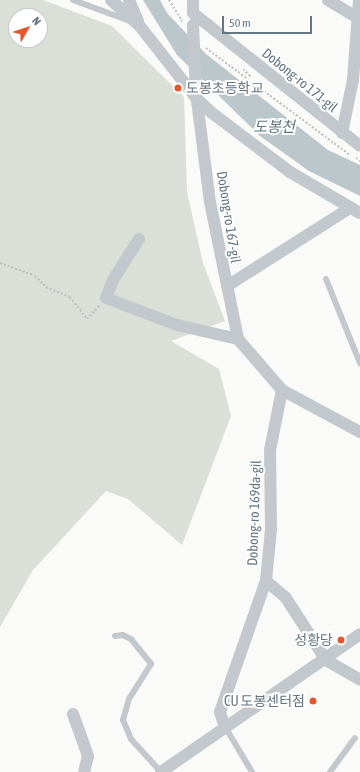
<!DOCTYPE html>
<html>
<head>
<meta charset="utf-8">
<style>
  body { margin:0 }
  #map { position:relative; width:360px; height:772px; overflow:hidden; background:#fafaf8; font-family:"Asap Condensed","Noto Sans KR",sans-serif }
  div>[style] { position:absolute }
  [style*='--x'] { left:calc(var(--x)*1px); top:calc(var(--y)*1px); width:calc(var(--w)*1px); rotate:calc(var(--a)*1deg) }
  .green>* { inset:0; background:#dadfd7 }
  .water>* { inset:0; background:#bbc7cb }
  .path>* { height:2px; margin-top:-1px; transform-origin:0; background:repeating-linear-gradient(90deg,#bbbfc2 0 2px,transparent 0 4px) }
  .service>* { height:6px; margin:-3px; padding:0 3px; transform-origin:3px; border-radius:3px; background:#c3c8cc }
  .minor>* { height:12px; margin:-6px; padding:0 6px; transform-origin:6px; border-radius:6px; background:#c3c8cc }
  .minor-bridge>* { height:12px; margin:-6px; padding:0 6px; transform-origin:6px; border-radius:6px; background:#c3c8cc }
  .dots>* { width:11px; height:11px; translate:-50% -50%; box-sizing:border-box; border:2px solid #fff; border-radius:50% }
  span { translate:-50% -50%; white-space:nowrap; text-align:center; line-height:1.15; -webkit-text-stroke:4px #fff; paint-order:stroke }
  .street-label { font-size:14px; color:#657683 }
  .poi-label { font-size:14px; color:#657683 }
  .left { translate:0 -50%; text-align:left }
  .right { translate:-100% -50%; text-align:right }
  .water-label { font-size:15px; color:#60757c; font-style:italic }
  .north { position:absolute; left:8px; top:8px; width:40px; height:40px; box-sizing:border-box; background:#fff; border:1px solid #c1c8cd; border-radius:50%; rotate:51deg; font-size:11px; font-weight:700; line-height:16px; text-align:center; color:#657683 }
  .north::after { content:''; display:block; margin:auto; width:14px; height:18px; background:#e4572e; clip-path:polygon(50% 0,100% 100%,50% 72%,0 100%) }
  .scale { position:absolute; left:222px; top:16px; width:90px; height:18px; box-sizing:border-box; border:2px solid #657683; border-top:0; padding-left:5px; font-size:12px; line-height:14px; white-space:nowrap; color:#657683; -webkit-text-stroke:3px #fff; paint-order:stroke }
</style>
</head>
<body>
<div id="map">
  <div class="green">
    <i style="clip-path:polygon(evenodd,0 0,43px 0,112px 26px,184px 97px,187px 192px,203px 263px,225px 321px,171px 341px,219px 369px,231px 416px,182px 545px,128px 499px,106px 491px,33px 570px,0 627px,0 0,16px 16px,40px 16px,40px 40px,16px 40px,16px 16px)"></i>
  </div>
  <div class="water">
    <i style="clip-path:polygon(143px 0,160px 0,167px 13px,206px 54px,328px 150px,360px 165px,360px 196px,309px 171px,260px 136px,177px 55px)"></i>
  </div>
  <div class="path">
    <i style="--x:169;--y:0;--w:25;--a:58"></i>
    <i style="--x:206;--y:48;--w:179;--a:36.6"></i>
    <i style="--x:243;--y:69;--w:11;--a:45"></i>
    <i style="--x:356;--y:158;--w:5;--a:37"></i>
    <i style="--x:0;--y:263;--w:37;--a:20"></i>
    <i style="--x:35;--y:276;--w:16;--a:45"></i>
    <i style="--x:46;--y:287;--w:26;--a:23"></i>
    <i style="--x:70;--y:297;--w:28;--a:52"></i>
    <i style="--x:87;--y:319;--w:18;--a:-47"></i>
  </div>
  <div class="service">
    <i style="--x:73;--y:0;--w:61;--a:20.2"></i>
    <i style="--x:326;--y:279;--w:91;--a:68"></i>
    <i style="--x:115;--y:636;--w:8;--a:-7"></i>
    <i style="--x:123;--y:635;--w:9;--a:27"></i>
    <i style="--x:131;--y:639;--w:32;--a:51"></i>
    <i style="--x:151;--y:664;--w:41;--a:122.2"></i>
    <i style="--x:129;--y:699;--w:22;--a:106"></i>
    <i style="--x:123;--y:720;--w:21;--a:67"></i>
    <i style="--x:131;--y:739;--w:45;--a:47.7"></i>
    <i style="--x:224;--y:725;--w:55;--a:59.2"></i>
    <i style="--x:330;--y:772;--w:42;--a:-53.7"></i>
  </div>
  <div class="minor">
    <i style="--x:111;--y:0;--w:38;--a:42"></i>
    <i style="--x:139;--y:25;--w:94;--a:51.9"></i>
    <i style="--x:197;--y:99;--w:21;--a:43"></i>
    <i style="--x:212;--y:113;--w:98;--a:37.1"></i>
    <i style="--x:290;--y:172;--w:81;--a:30.4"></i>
    <i style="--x:129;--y:0;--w:23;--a:67"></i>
    <i style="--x:193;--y:0;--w:13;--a:90"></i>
    <i style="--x:193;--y:13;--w:213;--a:38.5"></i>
    <i style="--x:328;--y:0;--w:37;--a:31"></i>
    <i style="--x:196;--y:93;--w:110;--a:82.7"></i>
    <i style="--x:210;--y:202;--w:140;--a:78.4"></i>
    <i style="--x:238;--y:339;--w:67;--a:49.2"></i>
    <i style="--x:282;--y:390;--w:89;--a:28.3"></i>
    <i style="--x:342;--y:133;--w:54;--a:-78.3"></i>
    <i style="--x:353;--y:80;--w:80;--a:-85.7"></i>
    <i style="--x:139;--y:239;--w:49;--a:122.4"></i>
    <i style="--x:113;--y:280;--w:19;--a:111"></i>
    <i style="--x:106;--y:298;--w:76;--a:20.8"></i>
    <i style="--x:177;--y:325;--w:63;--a:12.9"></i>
    <i style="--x:227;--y:286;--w:146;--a:-32.4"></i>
    <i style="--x:266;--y:581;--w:26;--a:40"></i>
    <i style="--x:286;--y:598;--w:74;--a:57.2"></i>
    <i style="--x:326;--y:660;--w:39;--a:30"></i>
    <i style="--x:73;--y:714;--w:45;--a:70.3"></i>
    <i style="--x:88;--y:756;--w:16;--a:104"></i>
    <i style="--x:224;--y:725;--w:14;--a:-107"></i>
    <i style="--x:220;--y:712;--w:139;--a:-70.7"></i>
    <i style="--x:266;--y:581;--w:52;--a:-84.5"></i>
    <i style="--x:271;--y:529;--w:79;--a:-90.7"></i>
    <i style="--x:270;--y:450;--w:61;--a:-78.7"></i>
    <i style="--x:161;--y:772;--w:242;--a:-34.7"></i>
  </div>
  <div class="minor-bridge">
    <i style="--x:193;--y:25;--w:68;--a:87.5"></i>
  </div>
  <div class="dots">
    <i style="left:178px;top:88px;background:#e4572e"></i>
    <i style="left:341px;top:640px;background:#e4572e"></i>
    <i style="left:313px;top:701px;background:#e4572e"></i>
  </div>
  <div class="street-label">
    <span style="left:300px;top:80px;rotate:39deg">Dobong-ro 171-gil</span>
    <span style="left:229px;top:217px;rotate:81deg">Dobong-ro 167-gil</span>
    <span style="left:254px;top:513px;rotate:-88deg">Dobong-ro 169da-gil</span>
  </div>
  <div class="poi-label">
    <span class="left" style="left:186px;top:88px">도봉초등학교</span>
    <span class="right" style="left:333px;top:640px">성황당</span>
    <span class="right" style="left:305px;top:701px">CU 도봉센터점</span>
  </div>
  <div class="water-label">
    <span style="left:274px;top:127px">도봉천</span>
  </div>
  <div class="north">N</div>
  <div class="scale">50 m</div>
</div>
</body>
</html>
